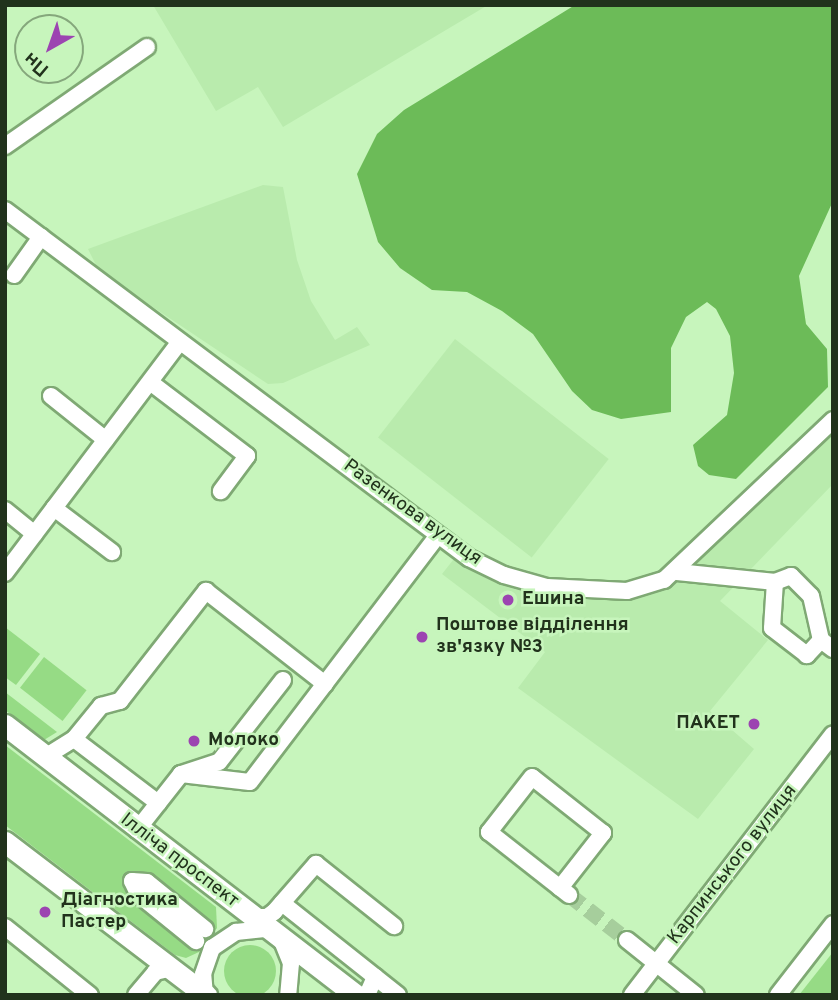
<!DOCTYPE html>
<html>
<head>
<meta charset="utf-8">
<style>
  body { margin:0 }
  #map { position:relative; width:838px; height:1000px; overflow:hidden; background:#c7f5bc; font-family:Overpass,sans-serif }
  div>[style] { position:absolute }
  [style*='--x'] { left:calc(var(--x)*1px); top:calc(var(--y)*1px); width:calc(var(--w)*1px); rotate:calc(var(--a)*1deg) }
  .built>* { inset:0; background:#b9ebad; transform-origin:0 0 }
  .green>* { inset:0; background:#96db85; transform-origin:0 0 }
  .round { border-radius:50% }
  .forest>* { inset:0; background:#6cbb58 }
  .minor-tunnel>* { height:16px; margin-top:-8px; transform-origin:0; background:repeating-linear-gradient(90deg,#a6ce9c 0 16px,transparent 0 24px) }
  .roads { filter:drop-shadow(2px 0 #7fa974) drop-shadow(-2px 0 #7fa974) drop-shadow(0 2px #7fa974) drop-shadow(0 -2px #7fa974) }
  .minor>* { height:16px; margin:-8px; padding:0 8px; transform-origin:8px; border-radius:8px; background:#fff }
  .major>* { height:21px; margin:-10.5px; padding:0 10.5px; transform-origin:10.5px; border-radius:10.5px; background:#fff }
  .dots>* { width:19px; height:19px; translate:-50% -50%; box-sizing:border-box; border:4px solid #c7f5bc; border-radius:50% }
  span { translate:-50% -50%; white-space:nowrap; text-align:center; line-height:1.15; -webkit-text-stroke:5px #c7f5bc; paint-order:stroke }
  .street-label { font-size:19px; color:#21321c }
  .poi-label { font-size:19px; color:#21321c; font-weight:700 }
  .left { translate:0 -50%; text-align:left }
  .right { translate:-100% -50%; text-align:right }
  .frame { position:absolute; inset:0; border:7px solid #21321c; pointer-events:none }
  .north { position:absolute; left:14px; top:14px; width:70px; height:70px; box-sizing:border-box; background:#c7f5bc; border:2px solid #85a77c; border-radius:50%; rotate:220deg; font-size:19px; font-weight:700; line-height:28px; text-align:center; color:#21321c }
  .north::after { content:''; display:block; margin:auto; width:24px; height:32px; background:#9c44b1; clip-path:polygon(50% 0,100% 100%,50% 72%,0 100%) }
</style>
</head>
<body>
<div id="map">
  <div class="built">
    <i style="clip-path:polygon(153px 5px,488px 5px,283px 127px,258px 87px,216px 111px)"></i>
    <i style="clip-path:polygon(263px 185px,283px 187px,297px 260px,311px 301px,335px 340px,357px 327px,370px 345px,283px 383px,268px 384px,99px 271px,88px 249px)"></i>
    <i style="left:455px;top:339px;width:195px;height:125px;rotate:38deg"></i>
    <i style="clip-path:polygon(833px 428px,833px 484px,720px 601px,768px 640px,710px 711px,754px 749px,698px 819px,518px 688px,545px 652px,442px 574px,465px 545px,521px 574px,571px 585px,639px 586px,674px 576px)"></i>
  </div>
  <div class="green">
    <i style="clip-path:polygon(5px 627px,40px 654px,16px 685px,5px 677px)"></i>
    <i style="left:44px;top:657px;width:54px;height:39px;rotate:38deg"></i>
    <i style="clip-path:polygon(5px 692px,57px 732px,44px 740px,5px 710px)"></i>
    <i style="clip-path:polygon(5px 745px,216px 907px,217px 928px,199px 952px,186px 958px,175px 955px,5px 825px)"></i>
    <i class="round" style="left:224px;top:945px;width:52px;height:52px"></i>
    <i style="clip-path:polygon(833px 952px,833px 995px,799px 995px)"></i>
  </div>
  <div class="forest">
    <i style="clip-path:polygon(575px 5px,833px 5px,833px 201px,799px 276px,806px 324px,827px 349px,828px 387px,736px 479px,709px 475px,698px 466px,693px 445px,727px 415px,734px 373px,730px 336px,716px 309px,707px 302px,686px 317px,671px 348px,671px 412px,621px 419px,592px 410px,572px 391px,533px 334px,502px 311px,467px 292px,432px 290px,400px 268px,378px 242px,357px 174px,377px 134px,404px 110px)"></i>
  </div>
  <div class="minor-tunnel">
    <i style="--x:569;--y:895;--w:73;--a:37.8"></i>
  </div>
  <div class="roads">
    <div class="minor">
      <i style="--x:5;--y:146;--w:173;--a:-34.9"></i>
      <i style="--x:5;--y:210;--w:580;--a:36.87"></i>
      <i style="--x:469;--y:558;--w:39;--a:26"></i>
      <i style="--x:504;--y:575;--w:45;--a:15.6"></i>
      <i style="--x:547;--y:587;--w:80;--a:2.9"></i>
      <i style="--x:627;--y:591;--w:39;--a:-17"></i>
      <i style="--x:664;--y:580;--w:233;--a:-43.4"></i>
      <i style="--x:14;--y:275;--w:47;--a:-54.6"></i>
      <i style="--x:150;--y:382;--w:122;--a:37.3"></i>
      <i style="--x:247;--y:456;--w:44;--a:126.6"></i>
      <i style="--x:51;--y:396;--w:70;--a:38.7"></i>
      <i style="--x:54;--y:508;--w:73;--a:37.2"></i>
      <i style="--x:5;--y:510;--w:38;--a:39"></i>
      <i style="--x:677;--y:572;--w:99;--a:5.8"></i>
      <i style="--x:5;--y:573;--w:290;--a:-52.9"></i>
      <i style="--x:821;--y:640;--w:21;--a:133"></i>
      <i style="--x:807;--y:655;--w:44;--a:-142.4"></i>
      <i style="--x:772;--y:628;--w:46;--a:-86.3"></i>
      <i style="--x:775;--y:582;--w:17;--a:-21"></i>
      <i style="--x:791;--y:576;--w:28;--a:45"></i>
      <i style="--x:811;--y:596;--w:45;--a:77.2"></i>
      <i style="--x:821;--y:640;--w:15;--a:37"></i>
      <i style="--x:74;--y:739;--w:43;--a:-50.7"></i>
      <i style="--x:101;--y:706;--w:20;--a:-15"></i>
      <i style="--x:120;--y:701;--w:140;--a:-52"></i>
      <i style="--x:206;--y:591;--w:151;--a:38"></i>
      <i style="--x:45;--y:757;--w:34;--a:-32"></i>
      <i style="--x:74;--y:739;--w:106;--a:37.3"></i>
      <i style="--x:181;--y:774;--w:69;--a:6.6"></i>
      <i style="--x:250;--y:782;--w:310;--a:-52.7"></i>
      <i style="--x:137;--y:830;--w:71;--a:-51.8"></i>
      <i style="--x:181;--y:774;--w:40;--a:-18"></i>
      <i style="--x:219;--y:762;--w:104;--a:-52"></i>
      <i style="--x:132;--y:881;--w:15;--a:4"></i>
      <i style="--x:147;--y:882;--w:75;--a:39"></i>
      <i style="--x:132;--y:881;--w:14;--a:65"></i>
      <i style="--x:138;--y:894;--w:75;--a:39"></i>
      <i style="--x:560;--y:888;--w:70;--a:-52"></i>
      <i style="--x:603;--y:833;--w:90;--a:-141.7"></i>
      <i style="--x:532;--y:777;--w:70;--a:128"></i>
      <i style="--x:489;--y:832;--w:102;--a:38.2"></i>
      <i style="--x:282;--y:903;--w:148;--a:38.4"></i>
      <i style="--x:252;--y:917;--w:15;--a:0"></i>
      <i style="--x:267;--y:917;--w:9;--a:-36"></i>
      <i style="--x:274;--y:912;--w:64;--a:-48.8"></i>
      <i style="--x:316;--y:864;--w:100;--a:38.5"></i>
      <i style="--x:5;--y:927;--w:109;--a:38.7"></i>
      <i style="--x:627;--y:940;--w:88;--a:38.6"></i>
      <i style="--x:282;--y:941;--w:24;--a:68"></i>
      <i style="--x:291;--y:963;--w:32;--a:95"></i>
      <i style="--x:136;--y:995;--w:30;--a:-50"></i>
      <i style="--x:155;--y:972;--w:17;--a:-13"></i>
      <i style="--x:205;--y:995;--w:21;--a:-95"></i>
      <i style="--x:203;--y:974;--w:28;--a:-71"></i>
      <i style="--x:212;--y:948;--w:29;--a:-34"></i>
      <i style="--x:236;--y:932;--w:31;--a:-6"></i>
      <i style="--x:367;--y:995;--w:20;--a:-66"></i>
      <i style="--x:632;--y:995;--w:329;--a:-52.4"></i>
      <i style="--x:778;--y:995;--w:90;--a:-52.2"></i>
    </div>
    <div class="major">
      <i style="--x:5;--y:725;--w:442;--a:37.6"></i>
      <i style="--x:5;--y:842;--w:253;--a:37.3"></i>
    </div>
  </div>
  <div class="dots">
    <i style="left:508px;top:600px;background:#9c44b1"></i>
    <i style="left:422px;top:637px;background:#9c44b1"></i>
    <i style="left:754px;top:724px;background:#9c44b1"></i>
    <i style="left:194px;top:741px;background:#9c44b1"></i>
    <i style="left:45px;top:912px;background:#9c44b1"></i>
  </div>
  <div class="street-label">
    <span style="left:412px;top:513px;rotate:36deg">Разенкова вулиця</span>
    <span style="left:179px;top:861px;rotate:37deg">Ілліча проспект</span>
    <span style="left:733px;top:865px;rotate:-52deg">Карпинського вулиця</span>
  </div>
  <div class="poi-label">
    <span class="left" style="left:522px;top:600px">Ешина</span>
    <span class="left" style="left:436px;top:637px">Поштове відділення<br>зв'язку №3</span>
    <span class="right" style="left:740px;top:724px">ПАКЕТ</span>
    <span class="left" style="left:208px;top:741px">Молоко</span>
    <span class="left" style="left:61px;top:912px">Діагностика<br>Пастер</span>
  </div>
  <div class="frame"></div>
  <div class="north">Пн</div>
</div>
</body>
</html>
